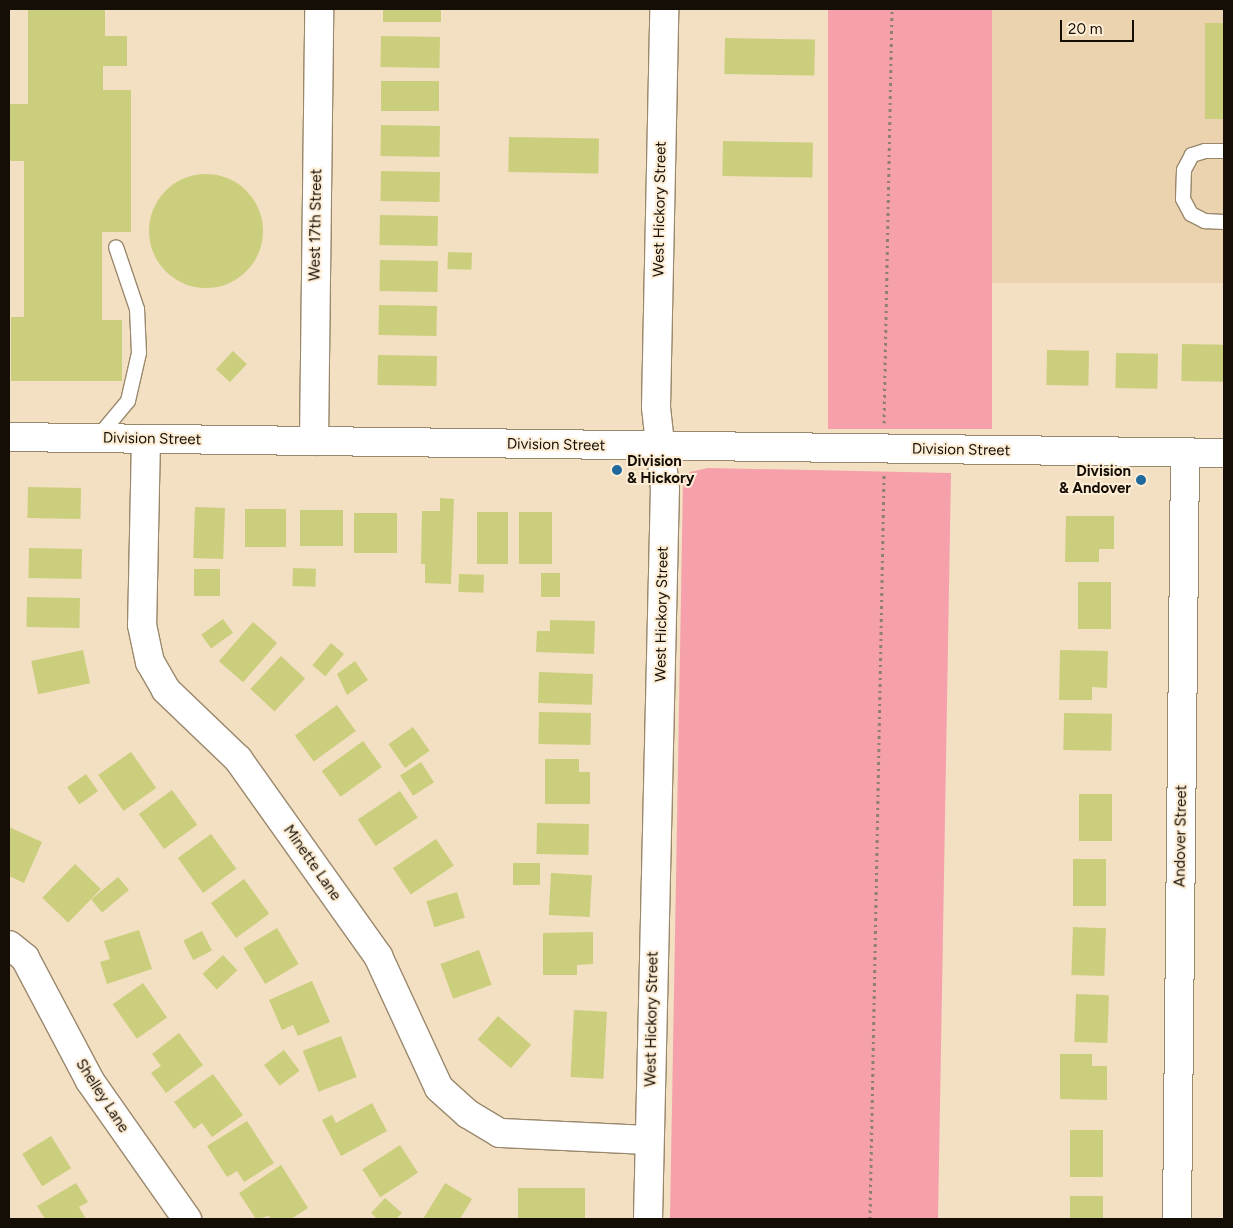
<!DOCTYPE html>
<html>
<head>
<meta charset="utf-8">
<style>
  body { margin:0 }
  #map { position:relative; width:1233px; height:1228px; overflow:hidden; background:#f3dfc2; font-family:Figtree,sans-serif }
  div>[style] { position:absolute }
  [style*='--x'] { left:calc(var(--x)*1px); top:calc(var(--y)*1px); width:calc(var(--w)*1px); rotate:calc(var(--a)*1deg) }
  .built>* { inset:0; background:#ebd3af; transform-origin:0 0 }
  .green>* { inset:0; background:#f5a0ab; transform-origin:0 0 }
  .building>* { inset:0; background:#cbcf7d; transform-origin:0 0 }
  .round { border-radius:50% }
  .path>* { height:3px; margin-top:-1.5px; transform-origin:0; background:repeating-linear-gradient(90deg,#8e806c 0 2.5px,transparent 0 6.5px) }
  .roads { filter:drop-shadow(1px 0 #9a886d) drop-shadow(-1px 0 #9a886d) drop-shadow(0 1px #9a886d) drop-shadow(0 -1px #9a886d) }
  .lane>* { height:14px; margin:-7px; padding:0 7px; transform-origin:7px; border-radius:7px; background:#fff }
  .street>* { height:28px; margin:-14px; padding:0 14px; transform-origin:14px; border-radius:14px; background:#fff }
  .dots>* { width:14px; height:14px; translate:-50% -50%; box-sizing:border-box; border:2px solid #fdedd5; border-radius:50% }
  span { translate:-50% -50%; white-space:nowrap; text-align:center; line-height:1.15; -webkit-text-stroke:4px #fdedd5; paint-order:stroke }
  .street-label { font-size:15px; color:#150e05 }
  .poi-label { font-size:15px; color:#150e05; font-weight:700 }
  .left { translate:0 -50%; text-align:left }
  .right { translate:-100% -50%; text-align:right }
  .frame { position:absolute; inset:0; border:10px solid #150e05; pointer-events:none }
  .scale { position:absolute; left:1060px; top:20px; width:74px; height:22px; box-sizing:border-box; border:2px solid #150e05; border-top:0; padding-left:6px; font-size:15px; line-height:18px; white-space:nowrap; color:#150e05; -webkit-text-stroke:4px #fdedd5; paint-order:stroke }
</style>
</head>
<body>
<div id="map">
  <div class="built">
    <i style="left:992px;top:9px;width:232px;height:274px"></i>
  </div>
  <div class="green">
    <i style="left:828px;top:9px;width:164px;height:420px"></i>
    <i style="clip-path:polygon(708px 468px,951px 473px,938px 1219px,670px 1219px,683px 483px,690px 472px)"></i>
  </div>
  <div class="building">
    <i style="clip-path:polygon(28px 9px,105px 9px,105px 36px,127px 36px,127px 66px,103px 66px,103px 90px,131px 90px,131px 232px,102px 232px,102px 320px,122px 320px,122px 381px,11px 381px,11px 317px,24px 317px,24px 161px,9px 161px,9px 104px,28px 104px)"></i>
    <i style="left:383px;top:9px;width:58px;height:13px"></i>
    <i style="left:1205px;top:23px;width:19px;height:96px"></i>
    <i style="left:381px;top:36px;width:59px;height:31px;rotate:1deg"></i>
    <i style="left:725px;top:38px;width:90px;height:36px;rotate:1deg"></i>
    <i style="left:381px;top:81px;width:58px;height:30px"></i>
    <i style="left:381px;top:125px;width:59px;height:31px;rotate:1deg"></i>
    <i style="left:509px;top:137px;width:90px;height:35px;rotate:1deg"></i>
    <i style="left:723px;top:141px;width:90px;height:35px;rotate:1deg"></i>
    <i style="left:381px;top:171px;width:59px;height:30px;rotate:1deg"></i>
    <i class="round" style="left:149px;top:174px;width:114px;height:114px"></i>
    <i style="left:380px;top:215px;width:58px;height:30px;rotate:1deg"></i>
    <i style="left:448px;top:252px;width:24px;height:17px;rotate:2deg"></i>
    <i style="left:380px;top:260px;width:58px;height:31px;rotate:1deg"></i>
    <i style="left:379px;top:305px;width:58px;height:30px;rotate:1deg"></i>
    <i style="left:1182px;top:344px;width:42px;height:37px;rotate:1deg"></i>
    <i style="left:1047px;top:350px;width:42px;height:35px;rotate:1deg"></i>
    <i style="left:233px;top:351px;width:19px;height:25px;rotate:43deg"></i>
    <i style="left:1116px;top:353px;width:42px;height:35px;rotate:1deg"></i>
    <i style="left:378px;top:355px;width:59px;height:30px;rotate:1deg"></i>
    <i style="left:28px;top:487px;width:53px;height:31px;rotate:1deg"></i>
    <i style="clip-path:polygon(440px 498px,454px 499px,451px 584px,425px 583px,425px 564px,421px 564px,422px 511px,440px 511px)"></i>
    <i style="left:195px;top:507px;width:30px;height:51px;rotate:2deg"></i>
    <i style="left:245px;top:509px;width:41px;height:38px"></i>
    <i style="left:343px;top:510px;width:36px;height:43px;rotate:90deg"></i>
    <i style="left:477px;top:512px;width:31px;height:52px"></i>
    <i style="left:552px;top:512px;width:52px;height:33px;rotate:90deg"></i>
    <i style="left:354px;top:513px;width:43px;height:40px"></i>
    <i style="clip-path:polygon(1066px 516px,1114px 516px,1114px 549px,1099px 549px,1099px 562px,1065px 562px)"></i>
    <i style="left:29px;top:548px;width:53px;height:30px;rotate:1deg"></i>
    <i style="left:293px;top:568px;width:23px;height:18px;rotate:2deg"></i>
    <i style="left:194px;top:569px;width:26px;height:27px"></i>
    <i style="left:541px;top:573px;width:19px;height:24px"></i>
    <i style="left:459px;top:574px;width:25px;height:18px;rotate:2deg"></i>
    <i style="left:1078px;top:582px;width:33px;height:47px"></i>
    <i style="left:27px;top:597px;width:53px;height:30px;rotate:1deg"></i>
    <i style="left:223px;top:619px;width:17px;height:27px;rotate:54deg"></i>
    <i style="clip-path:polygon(550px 620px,595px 621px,594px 654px,536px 652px,537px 631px,550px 631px)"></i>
    <i style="left:253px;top:622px;width:32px;height:52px;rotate:41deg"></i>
    <i style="left:331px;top:643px;width:17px;height:29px;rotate:40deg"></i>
    <i style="left:83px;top:650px;width:34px;height:53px;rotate:78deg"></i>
    <i style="clip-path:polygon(1060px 650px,1108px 651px,1107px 688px,1092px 687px,1092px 700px,1059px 700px)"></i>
    <i style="left:281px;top:656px;width:33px;height:45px;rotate:43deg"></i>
    <i style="clip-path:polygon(355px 661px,368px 680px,347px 695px,337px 674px)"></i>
    <i style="left:539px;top:672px;width:54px;height:31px;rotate:2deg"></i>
    <i style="left:337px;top:705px;width:32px;height:52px;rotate:54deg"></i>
    <i style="left:539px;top:712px;width:52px;height:32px;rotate:1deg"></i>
    <i style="left:1064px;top:713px;width:48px;height:37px;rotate:1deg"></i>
    <i style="left:413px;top:727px;width:29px;height:30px;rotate:55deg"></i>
    <i style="left:363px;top:741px;width:32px;height:51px;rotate:54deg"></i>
    <i style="left:131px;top:752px;width:44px;height:40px;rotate:55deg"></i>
    <i style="clip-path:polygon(545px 759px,579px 759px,579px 772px,590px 772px,590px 804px,545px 804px)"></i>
    <i style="left:421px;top:762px;width:24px;height:25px;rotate:57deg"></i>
    <i style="left:86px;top:774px;width:21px;height:23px;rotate:55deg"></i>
    <i style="left:172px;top:790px;width:43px;height:41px;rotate:54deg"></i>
    <i style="left:400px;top:791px;width:32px;height:51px;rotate:56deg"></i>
    <i style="left:1079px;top:794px;width:33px;height:47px"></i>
    <i style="left:537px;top:823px;width:52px;height:31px;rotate:1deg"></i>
    <i style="clip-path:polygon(9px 827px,42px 842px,24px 883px,9px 876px)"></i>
    <i style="left:211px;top:834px;width:43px;height:41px;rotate:54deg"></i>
    <i style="left:436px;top:839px;width:32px;height:52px;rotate:56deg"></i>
    <i style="left:1073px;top:859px;width:33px;height:47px"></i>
    <i style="left:540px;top:863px;width:22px;height:27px;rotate:90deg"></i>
    <i style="left:75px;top:864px;width:36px;height:47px;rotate:44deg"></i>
    <i style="left:551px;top:873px;width:41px;height:42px;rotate:3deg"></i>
    <i style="left:118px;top:877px;width:17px;height:35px;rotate:50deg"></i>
    <i style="left:244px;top:879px;width:43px;height:41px;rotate:54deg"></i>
    <i style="left:457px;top:892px;width:27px;height:32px;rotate:73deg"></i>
    <i style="left:1073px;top:927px;width:33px;height:48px;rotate:2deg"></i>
    <i style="left:277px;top:928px;width:42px;height:39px;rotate:59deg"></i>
    <i style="clip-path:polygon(139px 930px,152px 969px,107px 984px,100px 962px,110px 959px,104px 941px)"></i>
    <i style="left:202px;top:931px;width:22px;height:21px;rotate:63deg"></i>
    <i style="clip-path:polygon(593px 932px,593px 964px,577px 965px,577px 975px,543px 975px,543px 933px)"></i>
    <i style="left:479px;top:950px;width:37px;height:41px;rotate:70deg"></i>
    <i style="left:223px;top:955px;width:21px;height:28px;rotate:47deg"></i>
    <i style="clip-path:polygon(312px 981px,330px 1022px,298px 1036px,293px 1025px,282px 1030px,269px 1000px)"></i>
    <i style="left:143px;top:983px;width:42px;height:37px;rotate:55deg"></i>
    <i style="left:1076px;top:994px;width:33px;height:48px;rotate:2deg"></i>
    <i style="left:574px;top:1010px;width:33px;height:67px;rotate:3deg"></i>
    <i style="left:498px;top:1016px;width:44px;height:31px;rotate:41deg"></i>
    <i style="clip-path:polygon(179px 1033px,203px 1065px,166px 1093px,151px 1073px,161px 1066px,152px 1054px)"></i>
    <i style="left:341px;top:1036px;width:44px;height:41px;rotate:69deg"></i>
    <i style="left:284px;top:1050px;width:26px;height:25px;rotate:53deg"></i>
    <i style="clip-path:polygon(1060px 1054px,1092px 1054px,1092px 1066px,1107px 1066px,1107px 1100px,1060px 1099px)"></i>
    <i style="clip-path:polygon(213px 1074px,243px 1115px,212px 1137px,202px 1123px,194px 1129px,174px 1102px)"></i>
    <i style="clip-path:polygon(372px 1103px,387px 1131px,341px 1156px,322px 1120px,332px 1115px,336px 1123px)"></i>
    <i style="clip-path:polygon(247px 1121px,274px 1163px,244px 1182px,237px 1171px,227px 1177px,207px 1146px)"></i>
    <i style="left:1070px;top:1130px;width:33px;height:47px"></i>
    <i style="left:51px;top:1136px;width:38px;height:34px;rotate:58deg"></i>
    <i style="left:400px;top:1145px;width:33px;height:45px;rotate:57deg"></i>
    <i style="clip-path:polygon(281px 1165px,308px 1208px,291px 1219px,271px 1219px,269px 1216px,256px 1219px,239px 1193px)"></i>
    <i style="clip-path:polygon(76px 1183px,88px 1202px,79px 1207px,86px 1219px,45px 1219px,37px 1206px)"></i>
    <i style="clip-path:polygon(445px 1183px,472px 1199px,460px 1219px,423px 1219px)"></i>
    <i style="left:518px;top:1188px;width:67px;height:31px"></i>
    <i style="left:1070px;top:1196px;width:33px;height:23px"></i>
    <i style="clip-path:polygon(385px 1198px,402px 1213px,396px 1219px,377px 1219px,371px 1213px)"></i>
  </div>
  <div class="path">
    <i style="--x:884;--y:423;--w:414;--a:-88.9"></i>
    <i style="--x:870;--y:1219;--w:745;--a:-88.92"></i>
  </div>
  <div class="roads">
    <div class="lane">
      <i style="--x:1224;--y:151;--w:19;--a:180"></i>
      <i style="--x:1205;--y:151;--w:14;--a:163"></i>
      <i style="--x:1192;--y:155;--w:17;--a:118"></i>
      <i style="--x:1184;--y:170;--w:29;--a:92"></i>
      <i style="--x:1183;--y:199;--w:17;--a:62"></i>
      <i style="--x:1191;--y:214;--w:16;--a:27"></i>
      <i style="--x:1205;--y:221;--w:19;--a:3"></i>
      <i style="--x:98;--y:437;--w:47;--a:-50.2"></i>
      <i style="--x:128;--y:401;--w:49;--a:-77.1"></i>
      <i style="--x:139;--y:353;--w:44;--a:-92.6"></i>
      <i style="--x:137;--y:309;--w:65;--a:-108.7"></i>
    </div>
    <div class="street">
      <i style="--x:9;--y:437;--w:1215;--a:0.75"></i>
      <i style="--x:146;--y:439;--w:186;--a:91.2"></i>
      <i style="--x:142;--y:625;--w:38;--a:78"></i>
      <i style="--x:150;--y:662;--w:32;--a:60"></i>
      <i style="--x:166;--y:690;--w:100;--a:43.8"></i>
      <i style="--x:238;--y:759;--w:242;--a:54.6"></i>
      <i style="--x:378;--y:956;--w:145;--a:65.2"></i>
      <i style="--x:439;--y:1088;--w:39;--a:42"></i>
      <i style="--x:468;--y:1114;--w:37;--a:31"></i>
      <i style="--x:500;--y:1133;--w:149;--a:2.7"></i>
      <i style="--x:314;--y:441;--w:432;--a:-89.3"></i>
      <i style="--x:9;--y:945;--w:21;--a:39"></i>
      <i style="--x:25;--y:958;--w:139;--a:62.1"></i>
      <i style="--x:90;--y:1081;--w:169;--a:54.9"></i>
      <i style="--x:648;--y:1219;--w:730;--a:-88.67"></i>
      <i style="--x:665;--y:489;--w:82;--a:-96.3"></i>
      <i style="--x:656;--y:407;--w:398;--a:-88.8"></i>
      <i style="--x:1177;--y:1219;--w:766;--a:-89.4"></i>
    </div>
  </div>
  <div class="dots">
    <i style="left:617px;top:470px;background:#20699d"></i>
    <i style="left:1141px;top:480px;background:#20699d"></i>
  </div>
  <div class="street-label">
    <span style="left:660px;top:209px;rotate:-89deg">West Hickory Street</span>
    <span style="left:316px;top:225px;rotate:-89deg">West 17th Street</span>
    <span style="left:152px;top:439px;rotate:1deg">Division Street</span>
    <span style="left:556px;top:445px;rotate:1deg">Division Street</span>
    <span style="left:961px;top:450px;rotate:1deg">Division Street</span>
    <span style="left:662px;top:614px;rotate:-89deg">West Hickory Street</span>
    <span style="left:1181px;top:836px;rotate:-89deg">Andover Street</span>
    <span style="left:312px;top:863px;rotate:55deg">Minette Lane</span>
    <span style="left:652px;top:1019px;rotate:-89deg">West Hickory Street</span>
    <span style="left:102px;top:1096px;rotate:57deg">Shelley Lane</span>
  </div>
  <div class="poi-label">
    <span class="left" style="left:627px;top:470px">Division<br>&amp; Hickory</span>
    <span class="right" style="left:1131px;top:480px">Division<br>&amp; Andover</span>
  </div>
  <div class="frame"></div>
  <div class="scale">20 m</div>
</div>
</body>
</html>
